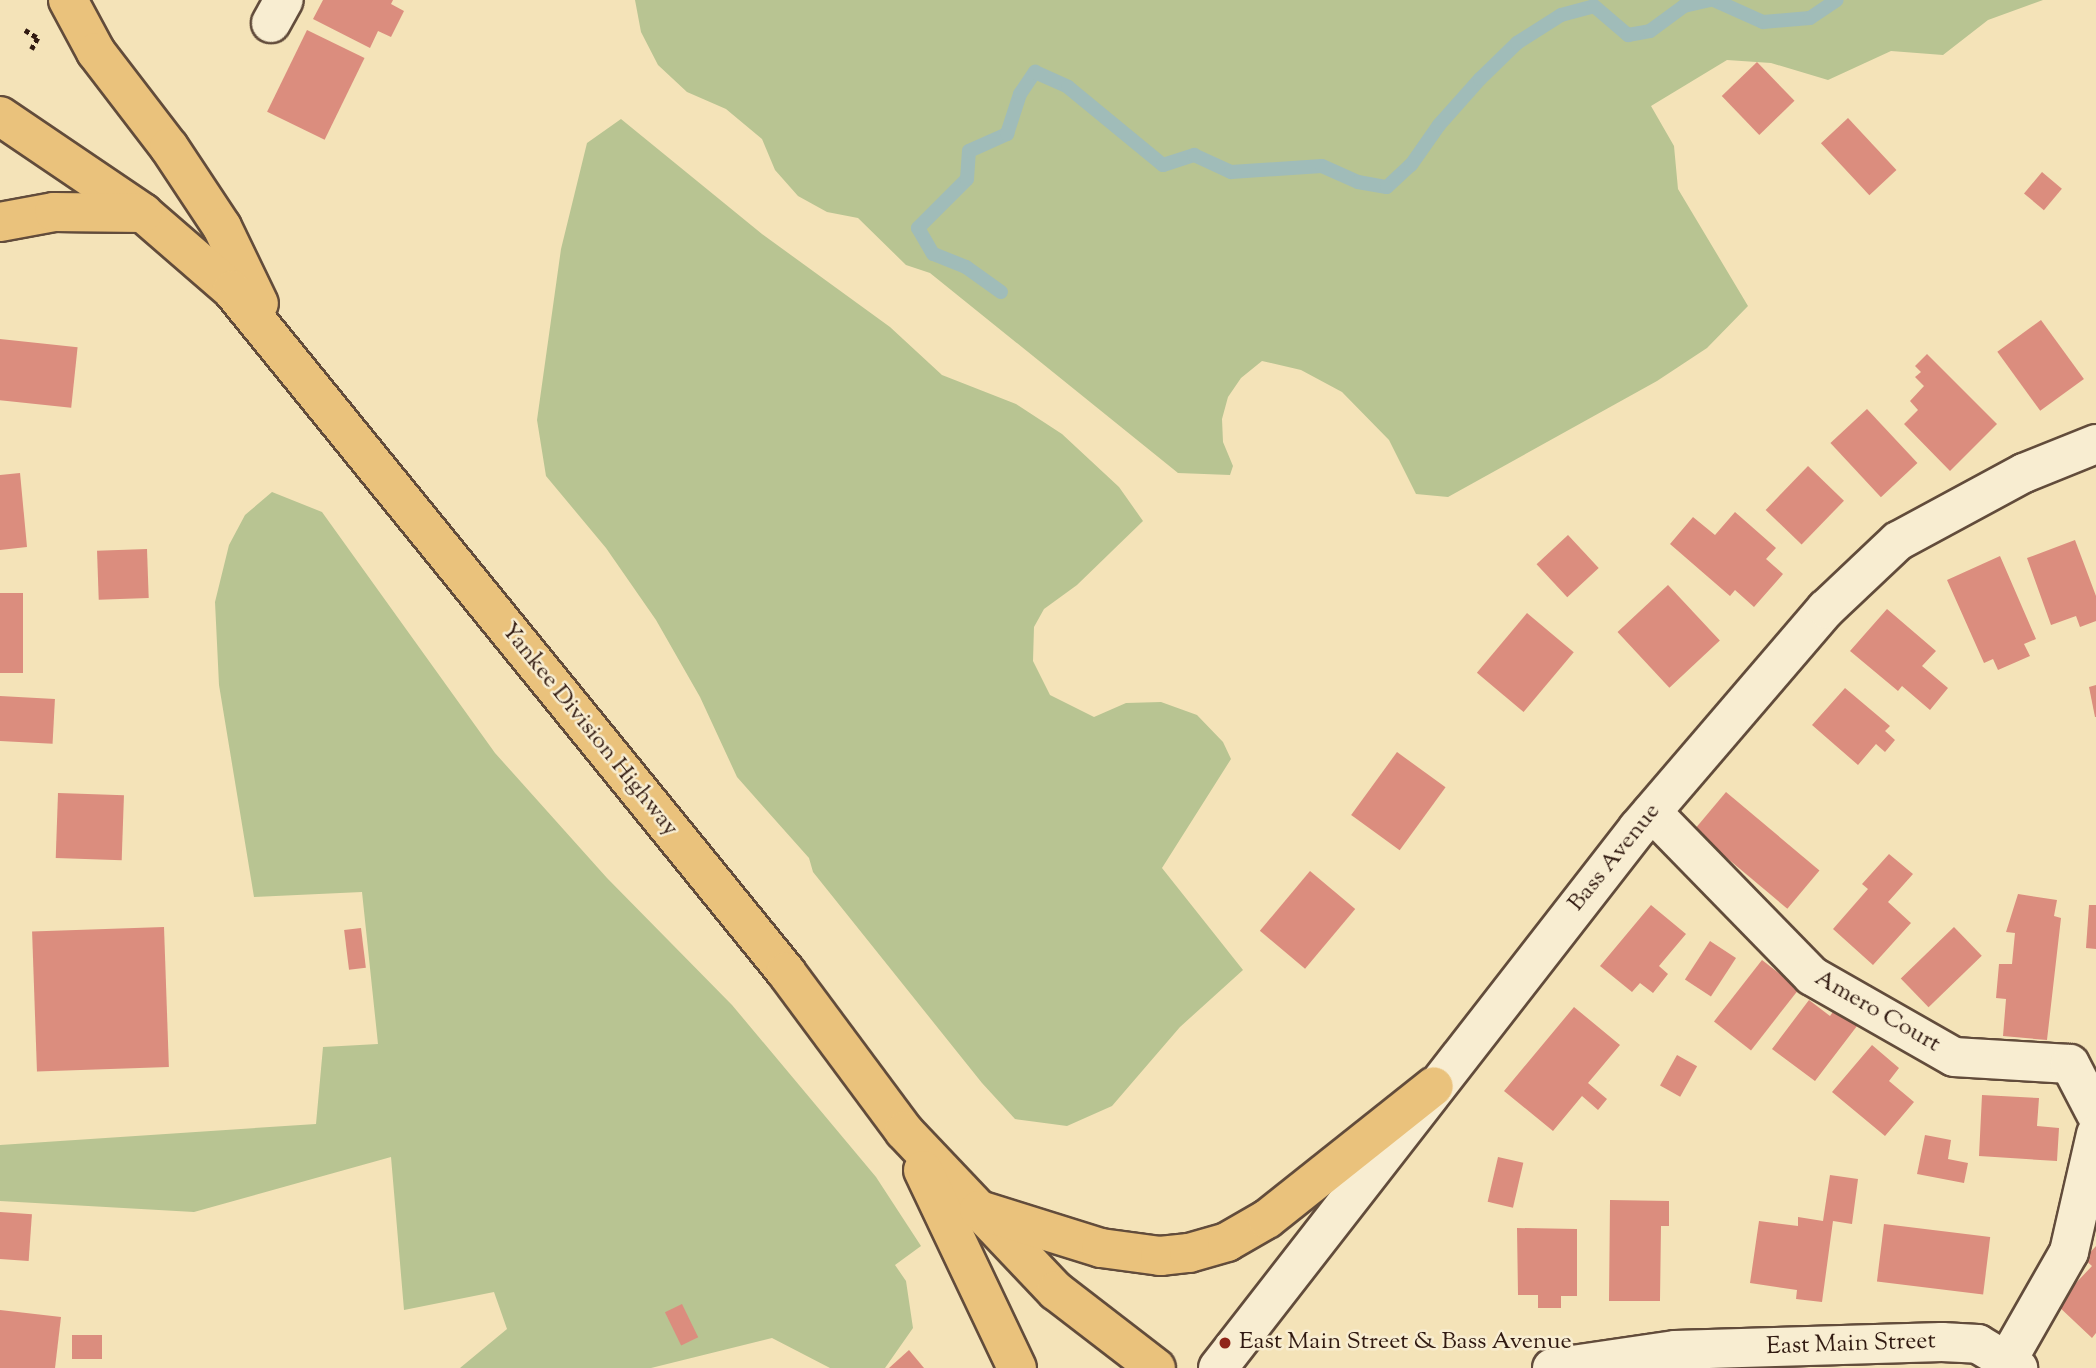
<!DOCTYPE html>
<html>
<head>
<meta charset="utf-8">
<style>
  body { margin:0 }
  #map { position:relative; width:2096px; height:1368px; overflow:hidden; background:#f4e3b8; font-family:"Sorts Mill Goudy",serif }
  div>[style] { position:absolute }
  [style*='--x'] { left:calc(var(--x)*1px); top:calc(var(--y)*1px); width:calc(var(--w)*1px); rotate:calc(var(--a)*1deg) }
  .green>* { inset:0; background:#b8c492 }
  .stream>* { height:14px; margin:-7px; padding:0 7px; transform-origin:7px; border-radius:7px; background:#a0bcb9 }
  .building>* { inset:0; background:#db8d7e; transform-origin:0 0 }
  .path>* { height:4.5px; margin-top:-2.25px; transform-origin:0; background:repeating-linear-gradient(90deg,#311a11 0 5px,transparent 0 8.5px) }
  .roads { filter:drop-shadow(2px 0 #624c3b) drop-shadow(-2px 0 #624c3b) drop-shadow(0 2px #624c3b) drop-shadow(0 -2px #624c3b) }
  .street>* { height:38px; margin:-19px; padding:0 19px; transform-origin:19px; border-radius:19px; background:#f8edd1 }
  .secondary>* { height:38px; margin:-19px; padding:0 19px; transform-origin:19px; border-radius:19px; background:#f8edd1 }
  .highway>* { height:38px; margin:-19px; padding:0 19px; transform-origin:19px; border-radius:19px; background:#eac27c }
  .dots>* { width:19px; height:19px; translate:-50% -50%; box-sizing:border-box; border:4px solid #f8edd1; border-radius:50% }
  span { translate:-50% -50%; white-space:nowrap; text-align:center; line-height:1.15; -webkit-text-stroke:5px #f8edd1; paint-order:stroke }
  .street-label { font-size:24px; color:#311a11 }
  .poi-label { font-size:24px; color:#311a11 }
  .left { translate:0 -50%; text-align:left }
</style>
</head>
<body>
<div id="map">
  <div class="green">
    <i style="clip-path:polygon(635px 0,2043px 0,1988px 20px,1943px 55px,1891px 51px,1828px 80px,1771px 63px,1727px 60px,1651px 106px,1674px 146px,1678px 189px,1748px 306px,1707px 348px,1657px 381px,1448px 497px,1416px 494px,1389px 440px,1342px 392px,1301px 370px,1262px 361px,1241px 378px,1228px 397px,1222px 419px,1223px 442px,1233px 466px,1230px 475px,1178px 473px,930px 273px,906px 265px,858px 218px,827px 212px,798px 196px,775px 170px,762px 139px,726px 109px,687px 92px,658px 65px,641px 32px)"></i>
    <i style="clip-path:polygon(621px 119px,762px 234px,890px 327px,942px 375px,1016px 404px,1062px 434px,1119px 487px,1143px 521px,1077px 585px,1044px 609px,1034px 627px,1033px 661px,1050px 695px,1094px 717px,1126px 703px,1161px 702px,1197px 715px,1223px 742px,1231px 759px,1162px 868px,1243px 970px,1180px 1027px,1112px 1106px,1067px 1126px,1015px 1119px,982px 1083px,813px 872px,809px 858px,737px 777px,700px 697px,656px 620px,606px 548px,546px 476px,537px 420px,561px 249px,587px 143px)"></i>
    <i style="clip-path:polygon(272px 492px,322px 512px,495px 753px,607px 878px,732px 1005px,876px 1177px,921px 1246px,895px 1265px,906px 1281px,913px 1328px,885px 1368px,830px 1368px,772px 1338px,651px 1368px,460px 1368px,507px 1329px,494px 1292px,404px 1310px,391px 1157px,194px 1212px,0 1201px,0 1145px,316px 1124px,323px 1047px,378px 1044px,362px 892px,254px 897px,219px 685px,215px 602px,229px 545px,245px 515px)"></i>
  </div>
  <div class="stream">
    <i style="--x:1714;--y:0;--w:54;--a:24.2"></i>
    <i style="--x:1763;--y:22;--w:47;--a:-4.9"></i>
    <i style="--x:1810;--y:18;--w:32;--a:-34"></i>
    <i style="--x:1001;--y:292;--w:43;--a:-144.5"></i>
    <i style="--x:966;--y:267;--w:35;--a:-158"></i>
    <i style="--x:933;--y:254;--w:30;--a:-120"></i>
    <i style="--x:918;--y:228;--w:69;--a:-45"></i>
    <i style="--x:967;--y:179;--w:28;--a:-86"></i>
    <i style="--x:969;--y:151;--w:42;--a:-24.1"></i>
    <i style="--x:1007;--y:134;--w:42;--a:-72"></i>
    <i style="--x:1020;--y:94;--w:27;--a:-56"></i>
    <i style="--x:1035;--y:72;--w:36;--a:24"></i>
    <i style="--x:1068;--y:87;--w:123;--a:39.4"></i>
    <i style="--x:1163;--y:165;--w:33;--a:-18"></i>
    <i style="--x:1194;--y:155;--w:41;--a:24.7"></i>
    <i style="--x:1231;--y:172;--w:91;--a:-3.8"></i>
    <i style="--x:1322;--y:166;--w:39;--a:24"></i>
    <i style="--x:1358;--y:182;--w:29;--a:10"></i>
    <i style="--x:1387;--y:187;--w:33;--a:-43"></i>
    <i style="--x:1411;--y:165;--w:49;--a:-55"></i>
    <i style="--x:1439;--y:125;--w:62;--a:-48.3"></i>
    <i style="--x:1480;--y:79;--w:52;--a:-44.2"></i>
    <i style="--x:1517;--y:43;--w:52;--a:-32.5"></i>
    <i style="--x:1561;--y:15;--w:34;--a:-15"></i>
    <i style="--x:1594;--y:6;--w:45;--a:40.5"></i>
    <i style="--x:1628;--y:35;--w:22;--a:-10"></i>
    <i style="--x:1650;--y:31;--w:42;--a:-36.3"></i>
    <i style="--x:1684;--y:6;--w:28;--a:-13"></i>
  </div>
  <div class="building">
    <i style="clip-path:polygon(323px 0,393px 0,391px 4px,404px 11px,391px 37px,378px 31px,370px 48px,313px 19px)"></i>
    <i style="left:307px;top:30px;width:64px;height:91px;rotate:26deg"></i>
    <i style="left:1757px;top:62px;width:54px;height:49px;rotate:46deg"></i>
    <i style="left:1848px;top:118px;width:71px;height:37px;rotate:47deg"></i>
    <i style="left:2042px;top:172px;width:26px;height:28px;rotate:40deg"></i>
    <i style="left:2041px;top:320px;width:73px;height:54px;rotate:54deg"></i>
    <i style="left:0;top:339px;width:78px;height:61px;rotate:6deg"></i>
    <i style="clip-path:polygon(1927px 354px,1997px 424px,1950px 471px,1904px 424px,1918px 410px,1910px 401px,1924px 386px,1915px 377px,1921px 372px,1915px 366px)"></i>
    <i style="left:1867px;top:409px;width:74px;height:50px;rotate:47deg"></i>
    <i style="left:1808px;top:466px;width:50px;height:61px;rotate:44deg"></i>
    <i style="clip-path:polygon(20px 473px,27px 547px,0 550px,0 475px)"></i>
    <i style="clip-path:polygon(1735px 512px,1776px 548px,1766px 559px,1783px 574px,1754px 607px,1735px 590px,1730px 596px,1670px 544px,1693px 517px,1715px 535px)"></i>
    <i style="left:1568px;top:535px;width:45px;height:43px;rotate:47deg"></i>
    <i style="clip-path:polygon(2075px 540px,2096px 596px,2096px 621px,2080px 627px,2076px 616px,2051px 625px,2027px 558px)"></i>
    <i style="left:147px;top:549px;width:49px;height:50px;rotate:88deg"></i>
    <i style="clip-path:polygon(2000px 556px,2036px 639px,2024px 644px,2030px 656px,1998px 670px,1993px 659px,1984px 663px,1947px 580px)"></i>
    <i style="left:1668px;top:585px;width:76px;height:69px;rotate:47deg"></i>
    <i style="left:0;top:593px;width:23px;height:80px"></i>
    <i style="clip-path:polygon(1887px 609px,1936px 651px,1922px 666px,1948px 688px,1930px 710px,1902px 686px,1898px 691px,1850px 651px)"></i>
    <i style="left:1527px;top:613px;width:61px;height:78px;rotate:40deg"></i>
    <i style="clip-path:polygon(2096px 685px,2096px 717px,2095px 717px,2089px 687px)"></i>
    <i style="clip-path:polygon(1845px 688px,1890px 726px,1885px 731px,1895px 740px,1885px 752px,1876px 744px,1858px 765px,1812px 725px)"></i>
    <i style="left:0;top:696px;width:55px;height:45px;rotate:3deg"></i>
    <i style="left:1397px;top:752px;width:60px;height:78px;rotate:36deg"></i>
    <i style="left:1726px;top:792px;width:122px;height:50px;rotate:40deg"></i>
    <i style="left:58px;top:793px;width:66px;height:65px;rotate:2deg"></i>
    <i style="clip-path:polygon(1889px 854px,1913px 874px,1888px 902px,1911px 923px,1873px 965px,1833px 929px,1868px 889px,1862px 884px)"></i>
    <i style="left:1310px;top:871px;width:59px;height:78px;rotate:40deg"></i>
    <i style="clip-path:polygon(2018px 894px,2057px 900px,2054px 916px,2061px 918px,2047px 1040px,2003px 1036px,2006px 999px,1996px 998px,1999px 964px,2012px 964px,2015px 933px,2006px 932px)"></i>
    <i style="clip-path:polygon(1651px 905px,1686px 934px,1659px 966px,1668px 974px,1653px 993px,1640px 983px,1632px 992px,1600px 966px)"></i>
    <i style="clip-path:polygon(2089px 905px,2096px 905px,2096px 949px,2086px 948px)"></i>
    <i style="left:164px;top:927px;width:140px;height:132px;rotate:88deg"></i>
    <i style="left:1954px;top:927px;width:40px;height:74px;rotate:46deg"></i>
    <i style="left:361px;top:928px;width:40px;height:17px;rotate:83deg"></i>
    <i style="left:1710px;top:941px;width:31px;height:46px;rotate:33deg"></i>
    <i style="left:1762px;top:960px;width:47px;height:78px;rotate:38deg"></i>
    <i style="clip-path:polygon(1809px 1000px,1830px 1016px,1835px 1009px,1857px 1026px,1815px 1081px,1772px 1049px)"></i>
    <i style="clip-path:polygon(1574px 1007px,1620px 1045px,1588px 1083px,1607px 1099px,1598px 1110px,1582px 1096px,1553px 1131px,1504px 1091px)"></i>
    <i style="clip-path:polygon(1872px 1045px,1899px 1068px,1889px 1081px,1914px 1102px,1885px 1136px,1832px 1092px)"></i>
    <i style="left:1677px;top:1055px;width:23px;height:35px;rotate:29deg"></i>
    <i style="clip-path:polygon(1982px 1095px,2039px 1098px,2037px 1126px,2059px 1128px,2057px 1161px,1979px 1156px)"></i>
    <i style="clip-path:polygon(1925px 1135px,1951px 1140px,1948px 1159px,1968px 1163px,1964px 1183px,1917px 1174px)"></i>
    <i style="left:1498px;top:1157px;width:26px;height:46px;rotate:13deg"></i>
    <i style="clip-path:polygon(1830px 1175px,1858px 1179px,1852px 1224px,1833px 1221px,1822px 1302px,1796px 1299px,1797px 1290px,1750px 1283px,1759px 1221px,1798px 1226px,1798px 1217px,1823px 1221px)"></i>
    <i style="clip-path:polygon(1610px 1200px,1669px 1201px,1669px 1226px,1661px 1226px,1660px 1301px,1609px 1301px)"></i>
    <i style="left:0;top:1212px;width:32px;height:47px;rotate:4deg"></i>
    <i style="left:1884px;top:1224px;width:107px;height:58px;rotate:7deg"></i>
    <i style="clip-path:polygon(1517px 1228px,1577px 1229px,1577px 1296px,1561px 1296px,1561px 1308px,1538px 1308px,1538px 1295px,1518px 1295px)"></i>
    <i style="clip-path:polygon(2096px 1246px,2096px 1333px,2092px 1338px,2056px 1304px,2092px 1266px,2084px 1259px)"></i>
    <i style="left:682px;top:1304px;width:37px;height:19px;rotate:64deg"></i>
    <i style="clip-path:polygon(0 1310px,61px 1317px,55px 1368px,0 1368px)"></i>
    <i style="left:72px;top:1335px;width:30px;height:24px"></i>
    <i style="clip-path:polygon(909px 1350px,924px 1368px,889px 1368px)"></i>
  </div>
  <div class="path">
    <i style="--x:25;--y:30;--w:15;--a:32"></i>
    <i style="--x:38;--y:38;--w:13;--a:119"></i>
  </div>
  <div class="roads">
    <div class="street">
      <i style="--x:271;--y:23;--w:26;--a:-61"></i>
      <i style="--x:1652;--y:812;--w:229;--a:45.7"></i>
      <i style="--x:1812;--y:976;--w:163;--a:29.7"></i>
      <i style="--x:1954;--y:1057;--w:116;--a:3.5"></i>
      <i style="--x:2070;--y:1064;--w:56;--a:62.5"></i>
      <i style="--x:2008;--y:1359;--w:123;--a:-60.3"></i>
      <i style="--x:2069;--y:1252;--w:121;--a:-77.1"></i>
    </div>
    <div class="secondary">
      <i style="--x:1218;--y:1368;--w:684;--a:-52.13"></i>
      <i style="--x:1638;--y:828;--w:289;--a:-49.4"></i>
      <i style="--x:1826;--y:609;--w:99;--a:-43.4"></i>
      <i style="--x:1898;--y:541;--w:143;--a:-28.4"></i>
      <i style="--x:2024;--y:473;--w:78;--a:-21.9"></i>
      <i style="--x:1552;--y:1368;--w:124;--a:-8.3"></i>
      <i style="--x:1675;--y:1350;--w:267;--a:-1.7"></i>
      <i style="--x:1942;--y:1342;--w:36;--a:3"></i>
      <i style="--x:1978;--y:1344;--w:47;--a:31"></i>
    </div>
    <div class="highway">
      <i style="--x:68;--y:0;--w:59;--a:61.7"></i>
      <i style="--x:96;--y:52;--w:120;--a:52.5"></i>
      <i style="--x:169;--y:147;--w:96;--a:56.5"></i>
      <i style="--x:222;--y:227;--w:85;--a:64.3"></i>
      <i style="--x:0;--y:116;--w:173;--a:34.1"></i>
      <i style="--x:143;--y:213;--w:118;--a:40.9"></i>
      <i style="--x:232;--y:290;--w:879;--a:50.91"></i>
      <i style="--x:786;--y:972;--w:198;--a:53.4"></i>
      <i style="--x:904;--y:1131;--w:221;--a:46.5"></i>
      <i style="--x:1056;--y:1291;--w:126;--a:37.6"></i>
      <i style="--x:0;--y:222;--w:55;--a:-10.5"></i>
      <i style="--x:54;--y:212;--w:89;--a:0.6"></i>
      <i style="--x:923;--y:1170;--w:219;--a:64.6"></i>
      <i style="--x:979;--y:1210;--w:128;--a:17.3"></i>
      <i style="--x:1101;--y:1248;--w:60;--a:7.7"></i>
      <i style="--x:1160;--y:1256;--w:29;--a:-6"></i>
      <i style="--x:1189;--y:1253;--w:40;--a:-16"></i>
      <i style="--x:1227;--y:1242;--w:46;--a:-29.9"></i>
      <i style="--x:1267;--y:1219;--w:213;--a:-38.5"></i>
    </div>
  </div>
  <div class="dots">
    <i style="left:1225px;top:1343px;background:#8f2418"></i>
  </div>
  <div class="street-label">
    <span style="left:589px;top:730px;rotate:51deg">Yankee Division Highway</span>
    <span style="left:1615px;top:858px;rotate:-51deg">Bass Avenue</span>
    <span style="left:1877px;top:1012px;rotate:30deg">Amero Court</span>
    <span style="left:1851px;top:1345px;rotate:-2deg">East Main Street</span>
  </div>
  <div class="poi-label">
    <span class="left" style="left:1239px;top:1343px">East Main Street &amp; Bass Avenue</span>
  </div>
</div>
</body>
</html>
